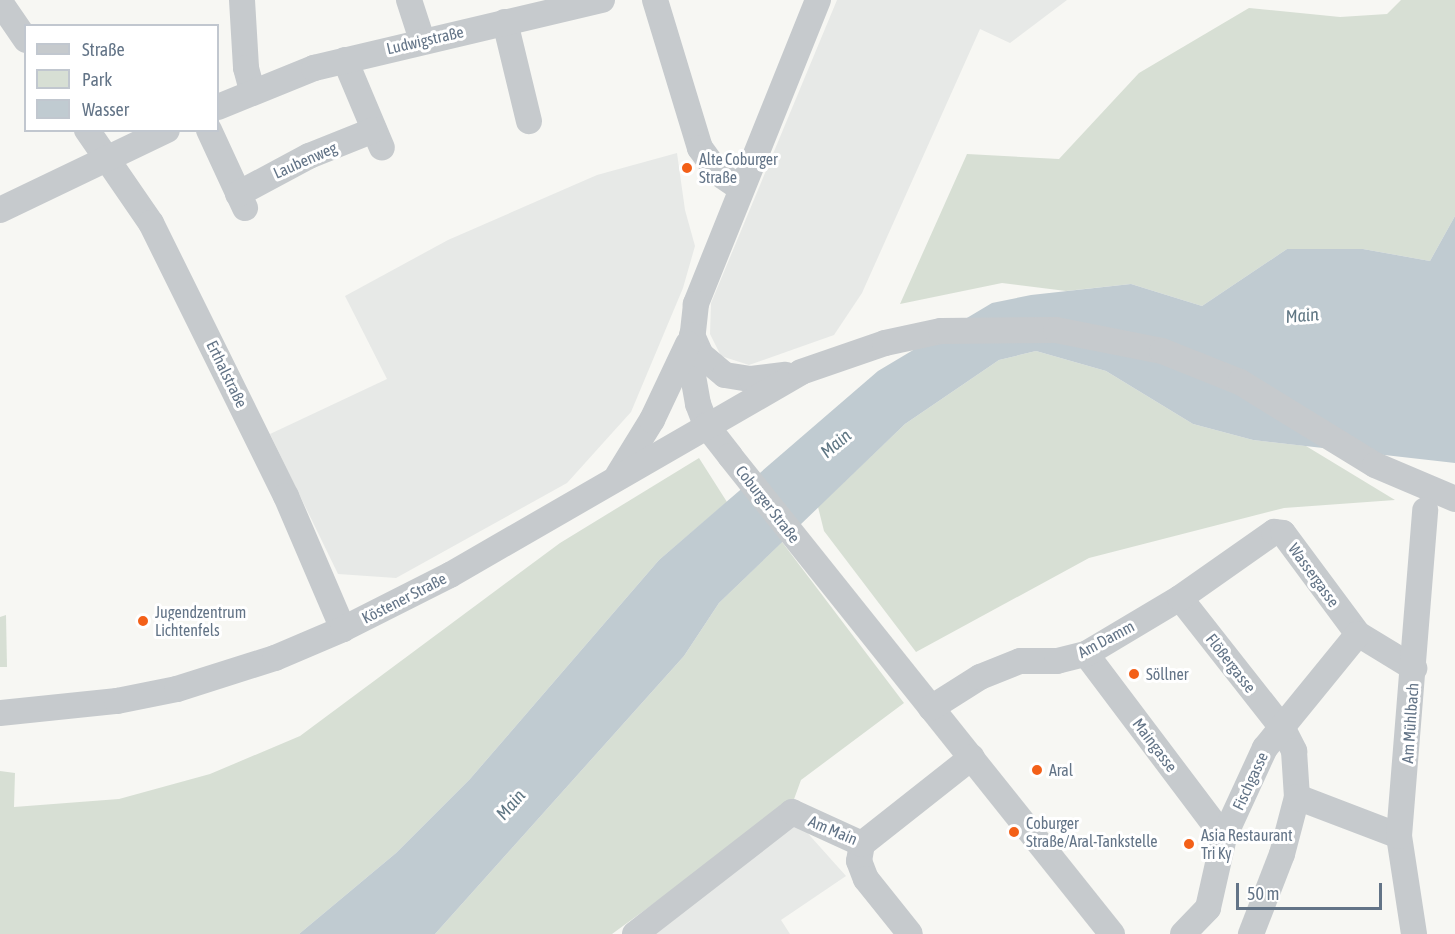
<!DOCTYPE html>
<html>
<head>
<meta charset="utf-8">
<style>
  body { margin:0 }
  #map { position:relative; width:1455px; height:934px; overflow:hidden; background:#f7f7f3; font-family:"Asap Condensed",sans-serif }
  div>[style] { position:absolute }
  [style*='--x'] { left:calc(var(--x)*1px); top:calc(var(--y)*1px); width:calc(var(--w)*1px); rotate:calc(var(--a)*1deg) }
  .built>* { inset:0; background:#e7e9e7 }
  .green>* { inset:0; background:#d7dfd4 }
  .water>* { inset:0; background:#c0cbd1 }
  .minor>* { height:26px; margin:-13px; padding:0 13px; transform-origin:13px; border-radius:13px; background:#c6cacd }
  .dots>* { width:16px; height:16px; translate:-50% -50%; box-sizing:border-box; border:3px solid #fff; border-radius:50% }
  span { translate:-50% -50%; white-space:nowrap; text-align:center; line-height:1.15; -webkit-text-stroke:6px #fff; paint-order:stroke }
  .street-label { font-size:16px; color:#637487 }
  .poi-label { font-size:16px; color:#637487 }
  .left { translate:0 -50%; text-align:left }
  .water-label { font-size:18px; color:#5f7683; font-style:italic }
  .legend { position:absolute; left:24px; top:24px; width:195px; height:108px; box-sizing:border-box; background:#fff; border:2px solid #c1c7cf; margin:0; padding:8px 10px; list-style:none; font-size:18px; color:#637487 }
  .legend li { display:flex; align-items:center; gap:12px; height:30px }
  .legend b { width:30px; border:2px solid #c1c7cf }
  .scale { position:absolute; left:1236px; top:883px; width:146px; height:27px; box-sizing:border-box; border:3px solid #637487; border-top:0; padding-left:8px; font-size:18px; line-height:21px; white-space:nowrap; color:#637487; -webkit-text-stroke:4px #fff; paint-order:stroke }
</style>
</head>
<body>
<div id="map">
  <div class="built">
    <i style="clip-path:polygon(837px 0,1067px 0,1010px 43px,980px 29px,862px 293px,834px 335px,749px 365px,721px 356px,710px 334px,711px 303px)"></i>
    <i style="clip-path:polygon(677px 153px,685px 210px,695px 246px,683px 288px,631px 412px,567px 483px,396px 578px,338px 574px,270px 434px,387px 379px,345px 296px,448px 240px,597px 175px)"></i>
    <i style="clip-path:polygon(795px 819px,846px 876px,781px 920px,790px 934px,647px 934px)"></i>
  </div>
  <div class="green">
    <i style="clip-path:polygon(1401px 0,1455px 0,1455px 216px,1430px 261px,1363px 249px,1287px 249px,1202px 306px,1131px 284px,1066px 291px,1002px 283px,900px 304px,967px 154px,1059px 159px,1139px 73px,1249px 8px,1340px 17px,1387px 14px)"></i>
    <i style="clip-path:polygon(1036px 351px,1106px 371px,1193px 424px,1253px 440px,1306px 446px,1395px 500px,1284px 508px,1089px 558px,916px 652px,824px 531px,818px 507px,905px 424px,999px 360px)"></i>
    <i style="clip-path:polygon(699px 458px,727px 502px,659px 560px,470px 779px,396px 853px,299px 934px,0 934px,0 771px,15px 773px,14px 807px,119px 799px,210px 774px,300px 736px,560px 543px)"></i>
    <i style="clip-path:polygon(782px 542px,904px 703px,801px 780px,793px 802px,612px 934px,435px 934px,684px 656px,719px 603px)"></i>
    <i style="clip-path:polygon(6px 615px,7px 667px,0 667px,0 617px)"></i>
  </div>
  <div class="water">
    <i style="clip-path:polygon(1455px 216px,1455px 463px,1253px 440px,1193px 424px,1106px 371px,1036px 351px,999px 360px,905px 424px,719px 603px,684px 656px,435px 934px,299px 934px,396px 853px,470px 779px,659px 560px,878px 371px,992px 303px,1031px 295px,1131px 284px,1202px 306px,1287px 249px,1363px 249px,1430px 261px)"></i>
  </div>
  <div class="minor">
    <i style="--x:242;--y:0;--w:68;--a:86.6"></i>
    <i style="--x:246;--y:68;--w:24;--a:75"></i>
    <i style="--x:409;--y:0;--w:42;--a:72"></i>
    <i style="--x:655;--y:0;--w:155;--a:73.1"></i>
    <i style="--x:700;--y:148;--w:31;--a:54"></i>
    <i style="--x:718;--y:173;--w:27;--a:34"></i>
    <i style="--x:818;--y:0;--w:328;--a:111.9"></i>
    <i style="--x:696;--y:304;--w:55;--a:96.2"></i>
    <i style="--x:690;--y:359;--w:46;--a:79.9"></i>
    <i style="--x:698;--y:404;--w:22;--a:69"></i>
    <i style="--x:706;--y:425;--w:39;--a:52"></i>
    <i style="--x:730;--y:456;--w:612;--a:51.37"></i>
    <i style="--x:0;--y:2;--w:46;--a:55.6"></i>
    <i style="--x:505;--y:22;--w:102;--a:76.4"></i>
    <i style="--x:345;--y:60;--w:95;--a:67.2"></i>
    <i style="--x:218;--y:107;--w:104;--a:-22.1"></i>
    <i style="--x:314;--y:68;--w:296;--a:-13.3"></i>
    <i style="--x:87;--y:130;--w:113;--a:55.5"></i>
    <i style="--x:151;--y:223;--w:305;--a:63.7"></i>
    <i style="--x:286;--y:496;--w:145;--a:66.8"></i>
    <i style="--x:209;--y:130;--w:86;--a:65.2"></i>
    <i style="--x:238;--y:194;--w:81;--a:-28.2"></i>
    <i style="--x:309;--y:156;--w:70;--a:-21.8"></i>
    <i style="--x:0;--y:210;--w:185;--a:-25.6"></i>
    <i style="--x:692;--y:335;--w:22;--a:66"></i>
    <i style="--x:701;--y:355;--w:31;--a:40"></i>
    <i style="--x:725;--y:375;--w:26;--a:9"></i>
    <i style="--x:751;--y:379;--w:35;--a:-7"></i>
    <i style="--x:618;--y:475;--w:65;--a:-58.3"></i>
    <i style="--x:652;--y:420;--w:84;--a:-64.7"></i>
    <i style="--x:1180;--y:598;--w:167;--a:51.8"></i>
    <i style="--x:1283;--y:729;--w:25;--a:63"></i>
    <i style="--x:1294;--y:751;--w:46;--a:86.3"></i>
    <i style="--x:1297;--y:797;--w:59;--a:104.7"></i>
    <i style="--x:1282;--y:854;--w:86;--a:111.2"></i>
    <i style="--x:1086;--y:654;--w:229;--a:53"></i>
    <i style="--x:931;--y:708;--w:58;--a:-32.3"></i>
    <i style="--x:980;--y:677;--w:43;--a:-21.8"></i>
    <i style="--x:1020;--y:661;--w:37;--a:0"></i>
    <i style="--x:1057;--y:661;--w:30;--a:-14"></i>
    <i style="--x:1086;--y:654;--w:109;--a:-30.8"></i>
    <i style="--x:1180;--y:598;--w:115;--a:-35.1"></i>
    <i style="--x:1274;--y:532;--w:9;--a:6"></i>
    <i style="--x:1283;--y:533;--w:126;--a:53.4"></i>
    <i style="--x:1358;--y:634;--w:66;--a:31.3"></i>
    <i style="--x:0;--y:713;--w:118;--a:-5.9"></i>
    <i style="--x:117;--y:701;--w:61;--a:-11.3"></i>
    <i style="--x:177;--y:689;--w:103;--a:-17.6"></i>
    <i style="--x:275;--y:658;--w:74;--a:-23.1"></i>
    <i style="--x:343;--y:629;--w:120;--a:-26.8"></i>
    <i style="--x:450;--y:575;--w:405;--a:-30"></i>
    <i style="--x:801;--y:372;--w:89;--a:-19"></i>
    <i style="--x:885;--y:343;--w:57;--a:-12.1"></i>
    <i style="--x:941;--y:331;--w:115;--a:-0.5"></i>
    <i style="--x:1056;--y:330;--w:108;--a:11.2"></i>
    <i style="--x:1162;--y:351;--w:84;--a:21.7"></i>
    <i style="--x:1240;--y:382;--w:158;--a:31.6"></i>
    <i style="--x:1375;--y:465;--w:87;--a:23"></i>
    <i style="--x:1297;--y:797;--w:109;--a:20.9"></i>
    <i style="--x:862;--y:844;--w:17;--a:100"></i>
    <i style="--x:859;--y:861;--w:19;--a:69"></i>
    <i style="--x:866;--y:879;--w:70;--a:51.3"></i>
    <i style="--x:635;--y:934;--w:199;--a:-37.8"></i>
    <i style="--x:792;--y:812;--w:77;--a:24.6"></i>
    <i style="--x:862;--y:844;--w:140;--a:-38.3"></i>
    <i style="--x:1183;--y:934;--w:36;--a:-46"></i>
    <i style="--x:1208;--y:908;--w:73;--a:-77.3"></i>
    <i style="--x:1224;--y:837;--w:98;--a:-65.3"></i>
    <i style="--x:1265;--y:748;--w:147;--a:-50.8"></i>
    <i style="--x:1414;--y:934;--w:99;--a:-98.7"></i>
    <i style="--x:1399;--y:836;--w:327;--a:-85.4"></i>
  </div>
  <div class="dots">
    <i style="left:687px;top:168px;background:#f36018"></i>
    <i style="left:143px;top:621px;background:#f36018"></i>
    <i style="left:1134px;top:674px;background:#f36018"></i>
    <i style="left:1037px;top:770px;background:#f36018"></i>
    <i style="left:1014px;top:832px;background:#f36018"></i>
    <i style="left:1189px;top:844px;background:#f36018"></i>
  </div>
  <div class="street-label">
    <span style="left:425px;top:40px;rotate:-13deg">Ludwigstraße</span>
    <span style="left:305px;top:160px;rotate:-24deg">Laubenweg</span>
    <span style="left:227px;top:374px;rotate:64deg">Erthalstraße</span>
    <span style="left:768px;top:504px;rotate:52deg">Coburger Straße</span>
    <span style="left:1314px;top:575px;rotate:54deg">Wassergasse</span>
    <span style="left:404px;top:598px;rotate:-27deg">Köstener Straße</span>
    <span style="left:1106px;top:639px;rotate:-28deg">Am Damm</span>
    <span style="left:1231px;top:663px;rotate:52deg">Flößergasse</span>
    <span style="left:1410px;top:723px;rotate:-86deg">Am Mühlbach</span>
    <span style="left:1155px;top:745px;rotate:53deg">Maingasse</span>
    <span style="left:1250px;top:781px;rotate:-65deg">Fischgasse</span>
    <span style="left:833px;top:830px;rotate:23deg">Am Main</span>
  </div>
  <div class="poi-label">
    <span class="left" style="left:699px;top:168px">Alte Coburger<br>Straße</span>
    <span class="left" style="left:155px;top:621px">Jugendzentrum<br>Lichtenfels</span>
    <span class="left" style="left:1146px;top:674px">Söllner</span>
    <span class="left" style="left:1049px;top:770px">Aral</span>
    <span class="left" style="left:1026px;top:832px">Coburger<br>Straße/Aral-Tankstelle</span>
    <span class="left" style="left:1201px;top:844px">Asia Restaurant<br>Tri Ky</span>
  </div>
  <div class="water-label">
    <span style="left:1302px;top:316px;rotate:-5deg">Main</span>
    <span style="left:836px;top:444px;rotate:-40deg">Main</span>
    <span style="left:511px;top:805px;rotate:-49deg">Main</span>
  </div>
  <ul class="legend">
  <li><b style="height:8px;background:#c6cacd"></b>Straße</li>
  <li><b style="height:16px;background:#d7dfd4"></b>Park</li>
  <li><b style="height:16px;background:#c0cbd1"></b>Wasser</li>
  </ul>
  <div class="scale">50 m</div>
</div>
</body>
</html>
